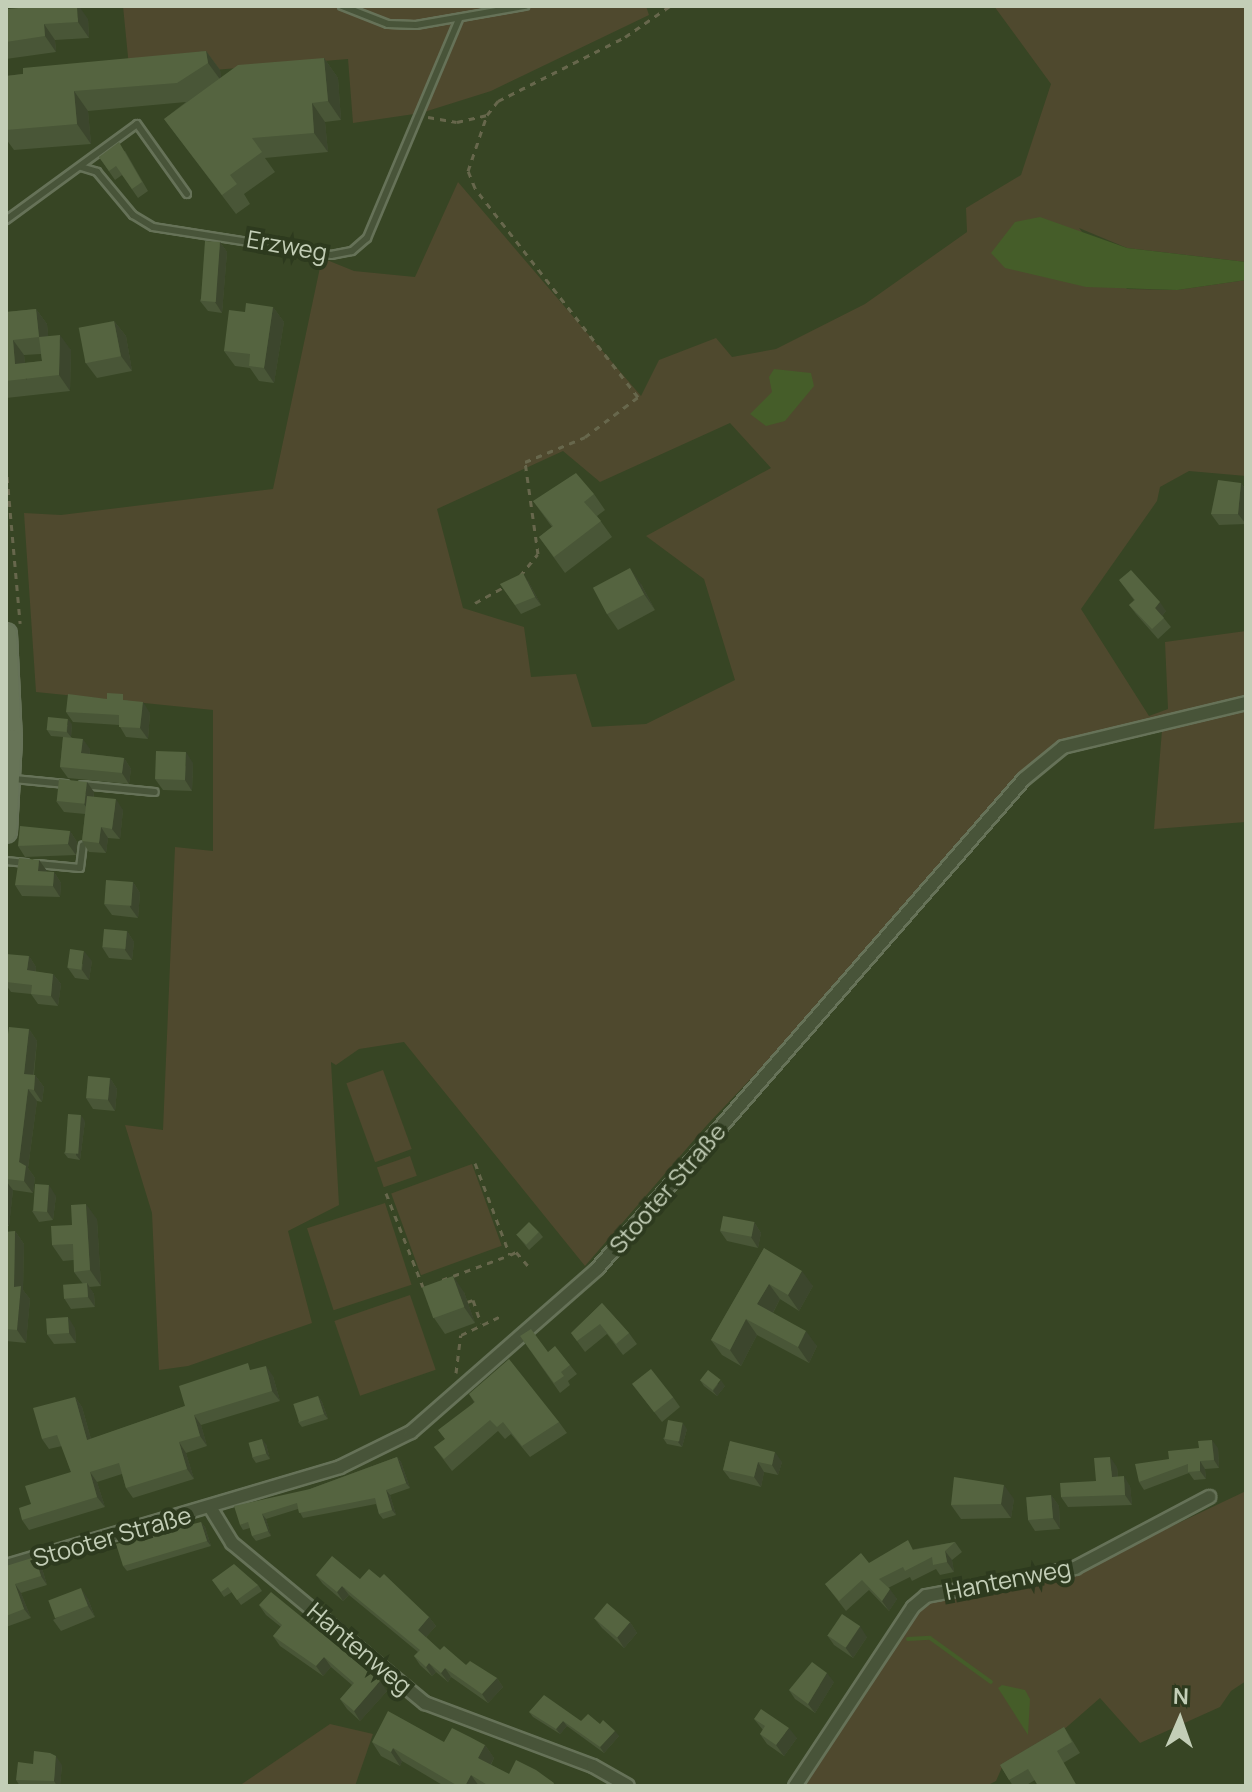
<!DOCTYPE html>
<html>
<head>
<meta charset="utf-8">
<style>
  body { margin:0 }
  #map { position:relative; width:1252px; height:1792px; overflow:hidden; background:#374524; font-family:Manrope,sans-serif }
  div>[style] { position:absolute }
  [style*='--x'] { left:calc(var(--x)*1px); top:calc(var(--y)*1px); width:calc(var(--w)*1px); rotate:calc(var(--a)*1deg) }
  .green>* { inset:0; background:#4f492e; transform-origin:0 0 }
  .water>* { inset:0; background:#455d29 }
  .stream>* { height:4px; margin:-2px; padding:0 2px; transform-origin:2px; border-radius:2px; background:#455d29 }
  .path>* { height:3px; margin-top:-1.5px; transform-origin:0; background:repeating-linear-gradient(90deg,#67674c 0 6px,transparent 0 12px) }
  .roads { filter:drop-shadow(2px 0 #667258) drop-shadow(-2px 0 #667258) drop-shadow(0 2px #667258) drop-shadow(0 -2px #667258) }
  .lane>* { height:6px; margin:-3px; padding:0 3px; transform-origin:3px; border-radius:3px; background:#485439 }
  .street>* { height:12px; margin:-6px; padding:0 6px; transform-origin:6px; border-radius:6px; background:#485439 }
  .primary>* { height:20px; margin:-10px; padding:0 10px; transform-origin:10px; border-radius:10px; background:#677457 }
  .wall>* { inset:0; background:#495637 }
  .shaded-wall>* { inset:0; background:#3c462d }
  .building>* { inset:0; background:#556440; transform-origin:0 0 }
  span { translate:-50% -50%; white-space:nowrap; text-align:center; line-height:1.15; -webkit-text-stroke:8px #2d3a1e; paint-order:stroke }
  .street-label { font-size:24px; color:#c3ceb7 }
  .frame { position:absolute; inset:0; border:8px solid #c3ceb7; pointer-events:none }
  .north { position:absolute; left:1140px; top:1680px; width:80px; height:80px; -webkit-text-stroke:6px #2d3a1e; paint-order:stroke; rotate:2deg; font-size:22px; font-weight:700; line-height:32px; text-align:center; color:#c3ceb7 }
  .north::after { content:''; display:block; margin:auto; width:28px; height:36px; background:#c3ceb7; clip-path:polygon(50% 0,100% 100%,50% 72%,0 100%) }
</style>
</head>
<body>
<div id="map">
  <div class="green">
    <i style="clip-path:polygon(123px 6px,646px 6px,649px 15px,491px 91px,421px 113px,353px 123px,348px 59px,130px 77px)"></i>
    <i style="clip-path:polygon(evenodd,994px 6px,1246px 6px,1246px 262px,1127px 248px,1079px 228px,1127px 289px,1177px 290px,1246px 280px,1246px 476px,1189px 471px,1160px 487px,1157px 501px,1081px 609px,1149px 716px,1168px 709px,1165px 642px,1246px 631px,1246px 822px,1154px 829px,1162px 730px,1072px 751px,1044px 769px,707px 1125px,585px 1266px,404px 1042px,359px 1049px,336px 1065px,331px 1062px,339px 1205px,288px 1231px,312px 1323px,188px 1366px,159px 1370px,152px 1213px,125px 1125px,163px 1130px,175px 847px,213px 851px,213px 710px,36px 692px,24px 513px,61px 515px,273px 489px,322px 258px,354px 271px,415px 277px,458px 182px,641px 396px,659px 360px,716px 338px,732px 357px,776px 349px,865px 304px,967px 232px,966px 208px,1021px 175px,1051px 84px,994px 6px,730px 423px,771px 468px,646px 536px,704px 579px,735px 680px,646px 724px,592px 727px,576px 674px,531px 677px,524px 627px,463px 608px,437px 509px,563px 451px,600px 482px,730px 423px)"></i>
    <i style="left:383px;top:1070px;width:84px;height:39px;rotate:70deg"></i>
    <i style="left:410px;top:1156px;width:21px;height:35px;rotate:71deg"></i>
    <i style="left:472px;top:1164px;width:87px;height:86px;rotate:70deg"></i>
    <i style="left:385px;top:1203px;width:86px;height:82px;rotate:72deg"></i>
    <i style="left:410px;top:1295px;width:79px;height:80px;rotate:71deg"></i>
    <i style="clip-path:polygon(1246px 1491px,1246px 1681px,1231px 1691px,1220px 1707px,1140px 1743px,1100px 1698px,1061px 1732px,1003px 1765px,996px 1781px,986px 1786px,802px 1786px,924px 1605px,935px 1598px,1067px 1576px)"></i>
    <i style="clip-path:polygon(330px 1724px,373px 1734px,355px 1786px,239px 1786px)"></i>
  </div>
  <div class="water">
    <i style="clip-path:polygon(1040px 217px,1127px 248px,1246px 262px,1246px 280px,1177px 290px,1086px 287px,1005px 268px,991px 253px,1015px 222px)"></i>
    <i style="clip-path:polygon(774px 369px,811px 373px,814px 386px,785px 421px,766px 426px,750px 414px,772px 392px,769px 377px)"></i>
    <i style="clip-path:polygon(1002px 1685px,1025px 1690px,1030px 1699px,1028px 1735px,998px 1688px)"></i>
  </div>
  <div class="stream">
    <i style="--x:908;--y:1639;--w:22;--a:-3"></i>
    <i style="--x:930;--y:1638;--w:75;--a:35.8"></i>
  </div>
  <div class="path">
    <i style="--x:630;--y:6;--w:29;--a:0"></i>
    <i style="--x:428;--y:117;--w:29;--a:10"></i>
    <i style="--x:457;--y:122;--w:31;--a:-13"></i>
    <i style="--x:6;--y:465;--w:159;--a:84.9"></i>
    <i style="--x:520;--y:576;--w:28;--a:-51"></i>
    <i style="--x:538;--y:554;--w:93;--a:-98"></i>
    <i style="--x:525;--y:462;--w:65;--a:-22.6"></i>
    <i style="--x:585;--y:437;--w:66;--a:-37"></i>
    <i style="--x:638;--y:397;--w:265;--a:-128"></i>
    <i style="--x:475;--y:188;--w:18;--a:-112"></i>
    <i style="--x:468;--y:171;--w:59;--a:-71.3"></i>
    <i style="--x:487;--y:115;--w:18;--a:-52"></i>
    <i style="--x:498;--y:101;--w:142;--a:-26.7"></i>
    <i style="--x:625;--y:37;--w:55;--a:-34.6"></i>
    <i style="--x:475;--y:603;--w:33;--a:-29"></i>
    <i style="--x:475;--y:1163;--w:98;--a:69.2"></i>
    <i style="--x:510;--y:1255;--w:7;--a:-27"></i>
    <i style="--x:516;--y:1252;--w:20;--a:49"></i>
    <i style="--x:386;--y:1193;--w:101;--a:68.5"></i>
    <i style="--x:442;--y:1280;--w:72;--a:-20.2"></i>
    <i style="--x:467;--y:1302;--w:6;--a:-18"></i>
    <i style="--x:473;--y:1300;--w:24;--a:71"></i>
    <i style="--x:456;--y:1373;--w:38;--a:-83"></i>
    <i style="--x:461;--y:1335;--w:44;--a:-25.4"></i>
  </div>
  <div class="roads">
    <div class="lane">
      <i style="--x:342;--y:6;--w:49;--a:21.4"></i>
      <i style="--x:388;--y:24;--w:28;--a:2"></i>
      <i style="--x:416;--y:25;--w:111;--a:-9.9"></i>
      <i style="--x:81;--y:167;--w:17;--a:17"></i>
      <i style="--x:97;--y:172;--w:56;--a:50.1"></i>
      <i style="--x:133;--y:215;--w:23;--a:31"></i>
      <i style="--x:153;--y:227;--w:180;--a:8.9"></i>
      <i style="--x:331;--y:255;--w:21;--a:-11"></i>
      <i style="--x:352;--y:251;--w:20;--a:-41"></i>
      <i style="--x:367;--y:238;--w:238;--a:-67.2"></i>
      <i style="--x:6;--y:220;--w:162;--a:-36.2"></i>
      <i style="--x:137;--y:124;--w:86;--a:54.5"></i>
      <i style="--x:14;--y:779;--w:52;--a:5.5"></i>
      <i style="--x:82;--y:785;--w:73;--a:5.5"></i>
      <i style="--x:6;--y:861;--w:20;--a:6"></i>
      <i style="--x:37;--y:864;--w:43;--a:5.3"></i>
      <i style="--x:80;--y:868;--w:23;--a:-83"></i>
    </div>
    <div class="street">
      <i style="--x:210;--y:1507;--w:42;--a:58.6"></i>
      <i style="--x:232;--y:1543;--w:251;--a:39.7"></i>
      <i style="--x:425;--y:1703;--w:179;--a:20.6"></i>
      <i style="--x:593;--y:1766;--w:40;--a:29.7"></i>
      <i style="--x:6;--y:1566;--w:348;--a:-16.5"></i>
      <i style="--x:340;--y:1467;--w:79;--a:-26.2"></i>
      <i style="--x:411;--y:1432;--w:247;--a:-41.2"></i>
      <i style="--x:597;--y:1269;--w:650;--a:-48.93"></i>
      <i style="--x:1024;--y:779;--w:50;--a:-39.4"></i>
      <i style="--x:1063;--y:747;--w:188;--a:-13.5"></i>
      <i style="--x:795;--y:1786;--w:214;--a:-56.6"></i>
      <i style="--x:913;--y:1607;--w:17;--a:-40"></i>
      <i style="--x:926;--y:1596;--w:152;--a:-10.6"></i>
      <i style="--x:1075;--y:1568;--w:152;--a:-27.9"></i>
    </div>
    <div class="primary">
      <i style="--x:6;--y:634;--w:106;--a:87.3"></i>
      <i style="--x:11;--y:740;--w:92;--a:93.1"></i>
    </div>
  </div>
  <div class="wall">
    <i style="clip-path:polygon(6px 9px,88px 19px,89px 38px,55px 40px,56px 52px,6px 59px)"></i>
    <i style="clip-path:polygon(206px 51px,220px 70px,221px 78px,324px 58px,338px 78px,341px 120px,325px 122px,328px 152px,265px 158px,275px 172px,244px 194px,250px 204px,236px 214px,164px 119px,186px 102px,88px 111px,91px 144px,14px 150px,6px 139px,6px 76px)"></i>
    <i style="clip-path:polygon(125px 151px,148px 191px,138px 198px,122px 175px,115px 180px,99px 157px)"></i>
    <i style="clip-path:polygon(220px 242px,227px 252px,222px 313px,208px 311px,200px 301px)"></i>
    <i style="clip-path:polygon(273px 307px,284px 322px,274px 383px,259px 381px,250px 368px,235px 366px,224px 351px,245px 312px)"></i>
    <i style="clip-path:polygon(evenodd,36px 309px,47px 324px,48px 336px,71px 350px,70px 391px,6px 398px,6px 312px,36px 309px,41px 354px,42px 361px,25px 363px,24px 355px,41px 354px)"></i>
    <i style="clip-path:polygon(114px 321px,126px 336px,132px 371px,97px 378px,85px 362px)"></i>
    <i style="clip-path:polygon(1241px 483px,1246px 490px,1246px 524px,1219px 525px,1211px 514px)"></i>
    <i style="clip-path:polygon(594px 494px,605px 510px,597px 516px,612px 537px,565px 573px,539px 537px,552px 527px,533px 501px)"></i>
    <i style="clip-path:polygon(1119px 580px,1166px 611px,1162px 616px,1171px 627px,1158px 639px,1136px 614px,1129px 605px,1134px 600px)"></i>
    <i style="clip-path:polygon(528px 581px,541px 605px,521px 614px,500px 584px)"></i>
    <i style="clip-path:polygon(641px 584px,655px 610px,618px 630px,607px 614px)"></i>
    <i style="clip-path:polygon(127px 700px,150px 713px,148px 739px,126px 737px,119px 725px,73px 722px,66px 712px)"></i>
    <i style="clip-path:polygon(72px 724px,71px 737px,90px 749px,90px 754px,124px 758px,131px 769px,129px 784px,68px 778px,60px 767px,63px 737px,51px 736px,47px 730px)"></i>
    <i style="clip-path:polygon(193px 763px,192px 791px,163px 790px,155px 779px)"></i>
    <i style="clip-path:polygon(94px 792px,94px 797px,123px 810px,120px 839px,108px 838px,106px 853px,89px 852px,82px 841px,85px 814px,64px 812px,56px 801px)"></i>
    <i style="clip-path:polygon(70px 831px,77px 842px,76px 855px,25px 857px,18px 846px)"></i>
    <i style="clip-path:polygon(39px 860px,47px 872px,54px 872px,61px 883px,60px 897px,22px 896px,15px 885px)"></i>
    <i style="clip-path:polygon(133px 882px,140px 893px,138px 918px,112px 915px,104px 904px)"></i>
    <i style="clip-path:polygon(127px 931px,134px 942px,132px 960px,109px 958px,102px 947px)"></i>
    <i style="clip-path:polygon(29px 956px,36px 967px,36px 972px,53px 974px,61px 984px,58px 1006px,38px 1004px,31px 994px,11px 992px,6px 985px,6px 982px)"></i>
    <i style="clip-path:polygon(92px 961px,89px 980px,75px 978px,68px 968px)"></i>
    <i style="clip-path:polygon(29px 1029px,37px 1041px,34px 1075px,35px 1075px,44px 1087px,42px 1102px,37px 1101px,28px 1168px,35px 1178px,33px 1193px,13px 1190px,9px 1226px,6px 1226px,6px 1048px)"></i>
    <i style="clip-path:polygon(110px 1078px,117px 1089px,115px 1111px,93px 1109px,86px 1098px)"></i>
    <i style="clip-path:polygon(85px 1121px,80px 1160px,68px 1158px,64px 1153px)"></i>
    <i style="clip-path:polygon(56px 1196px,53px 1220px,39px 1222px,32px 1211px)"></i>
    <i style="clip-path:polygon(97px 1219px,101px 1286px,89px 1287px,94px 1294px,95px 1307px,71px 1309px,64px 1298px,83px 1284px,74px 1272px,74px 1260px,63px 1261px,52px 1245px,72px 1225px)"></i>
    <i style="clip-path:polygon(754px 1222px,761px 1233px,758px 1248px,727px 1241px,720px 1231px)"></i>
    <i style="clip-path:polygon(15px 1231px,24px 1244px,23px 1290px,30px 1299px,26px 1343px,6px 1341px,6px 1232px)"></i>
    <i style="clip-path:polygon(539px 1232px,543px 1237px,529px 1250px,516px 1234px)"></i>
    <i style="clip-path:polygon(764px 1248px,813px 1286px,799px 1311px,780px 1299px,773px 1313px,817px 1346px,809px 1363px,757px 1335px,741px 1366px,722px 1355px,711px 1340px)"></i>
    <i style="clip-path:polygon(464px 1292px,475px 1323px,445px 1334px,434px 1318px)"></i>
    <i style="clip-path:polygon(602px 1303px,629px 1333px,637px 1344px,623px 1355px,607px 1334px,585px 1352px,571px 1333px)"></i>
    <i style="clip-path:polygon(75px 1328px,76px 1343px,54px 1344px,47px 1334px)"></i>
    <i style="clip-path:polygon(520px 1336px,570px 1365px,577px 1374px,568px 1381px,570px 1385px,560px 1393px)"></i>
    <i style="clip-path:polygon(253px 1370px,273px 1376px,280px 1401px,201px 1425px,207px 1446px,186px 1453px,194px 1479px,133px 1498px,126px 1488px,122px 1474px,97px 1482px,105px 1507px,29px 1530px,22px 1520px,31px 1504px,71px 1472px,62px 1446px,49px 1449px,42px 1439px,75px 1397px,82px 1407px,91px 1439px,185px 1406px)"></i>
    <i style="clip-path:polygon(700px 1380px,725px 1386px,717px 1396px,704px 1386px)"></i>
    <i style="clip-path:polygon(632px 1384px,673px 1397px,680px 1407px,662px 1422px)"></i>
    <i style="clip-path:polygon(469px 1394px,559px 1422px,567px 1433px,530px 1457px,511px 1434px,505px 1439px,498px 1431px,452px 1471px,434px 1447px,445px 1439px,474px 1402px)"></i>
    <i style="clip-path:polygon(318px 1396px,322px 1402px,328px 1419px,302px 1427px,298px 1422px)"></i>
    <i style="clip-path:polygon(687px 1429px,682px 1447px,667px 1444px,663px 1438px)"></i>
    <i style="clip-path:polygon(730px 1441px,782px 1462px,778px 1475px,764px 1472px,761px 1487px,730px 1479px,723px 1470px)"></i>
    <i style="clip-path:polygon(266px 1444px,270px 1459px,256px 1463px,252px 1457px)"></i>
    <i style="clip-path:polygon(1218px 1448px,1219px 1468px,1205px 1469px,1206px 1479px,1194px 1480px,1189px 1473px,1144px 1490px,1139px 1482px,1169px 1459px)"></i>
    <i style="clip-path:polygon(397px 1457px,401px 1462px,410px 1488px,390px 1495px,396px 1515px,383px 1519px,379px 1514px,376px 1504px,303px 1518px,298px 1509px,266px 1519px,271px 1536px,256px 1541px,252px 1536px,250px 1528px,243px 1530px,240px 1525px,310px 1489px)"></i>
    <i style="clip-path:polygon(1117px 1467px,1118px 1477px,1130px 1486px,1132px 1505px,1068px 1507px,1061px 1497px,1096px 1481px)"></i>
    <i style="clip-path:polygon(1051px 1495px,1059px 1506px,1060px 1529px,1035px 1531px,1028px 1520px)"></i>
    <i style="clip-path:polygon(1014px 1499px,1011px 1518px,961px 1519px,951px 1505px)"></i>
    <i style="clip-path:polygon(201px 1522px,205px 1527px,211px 1546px,127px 1571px,123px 1566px)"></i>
    <i style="clip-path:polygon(955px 1542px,962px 1552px,952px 1560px,954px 1572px,940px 1575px,936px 1569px,912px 1581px,910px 1577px,888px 1588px,897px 1599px,889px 1611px,869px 1590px,846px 1611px,825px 1584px,869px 1563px,915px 1549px)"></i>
    <i style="clip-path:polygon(41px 1565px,47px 1585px,21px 1593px,31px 1618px,6px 1627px,6px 1566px)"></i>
    <i style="clip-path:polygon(316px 1575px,360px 1579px,429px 1617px,436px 1626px,426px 1637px,440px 1650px,466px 1665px,497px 1678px,503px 1687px,488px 1703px,451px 1677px,448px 1682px,436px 1672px,432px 1676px,420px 1665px,414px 1656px,418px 1652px,349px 1595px,343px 1601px,323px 1584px)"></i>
    <i style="clip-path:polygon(212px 1580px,258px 1585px,262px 1591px,241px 1605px,232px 1592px,224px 1597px)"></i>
    <i style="clip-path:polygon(88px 1599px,95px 1617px,61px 1631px,53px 1620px)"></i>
    <i style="clip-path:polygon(259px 1605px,387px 1691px,360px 1721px,347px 1709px,340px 1699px,352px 1685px,331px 1667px,323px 1676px,280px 1646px,273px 1636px,281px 1627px,266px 1615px)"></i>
    <i style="clip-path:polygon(594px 1618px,630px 1622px,637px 1633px,624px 1648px,602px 1628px)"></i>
    <i style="clip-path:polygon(827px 1635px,867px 1637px,853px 1658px,834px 1645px)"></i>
    <i style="clip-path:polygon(834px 1682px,815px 1713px,795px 1699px,789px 1690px)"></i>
    <i style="clip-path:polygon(529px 1712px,600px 1724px,619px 1736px,604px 1753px,567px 1726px,560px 1734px,533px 1717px)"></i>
    <i style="clip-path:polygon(754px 1719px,797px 1738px,784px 1756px,767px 1744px,760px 1734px,763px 1730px)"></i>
    <i style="clip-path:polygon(1064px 1727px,1080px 1753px,1025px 1786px,1013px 1786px,1000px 1765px)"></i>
    <i style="clip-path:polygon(372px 1742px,444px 1742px,485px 1745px,494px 1758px,491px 1765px,509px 1774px,556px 1786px,444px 1786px,402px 1761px,400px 1766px,381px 1756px)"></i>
    <i style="clip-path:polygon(62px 1765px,60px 1786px,20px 1786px,16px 1780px)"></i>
  </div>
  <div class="shaded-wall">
    <i style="clip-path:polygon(77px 6px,79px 6px,88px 19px,89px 38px,78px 22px)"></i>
    <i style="clip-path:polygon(44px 24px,55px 40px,56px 52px,45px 36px)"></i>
    <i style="clip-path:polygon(206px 51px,220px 70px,222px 82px,208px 63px)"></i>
    <i style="clip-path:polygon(324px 58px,338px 78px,341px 120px,328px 101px)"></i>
    <i style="clip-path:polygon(74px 91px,88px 111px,91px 144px,77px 124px)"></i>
    <i style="clip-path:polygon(312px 103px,325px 122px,328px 152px,314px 133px)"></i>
    <i style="clip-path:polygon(220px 242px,227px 252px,222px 313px,215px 302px)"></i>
    <i style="clip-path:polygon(273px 307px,284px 322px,274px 383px,264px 368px)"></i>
    <i style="clip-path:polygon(36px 309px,47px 324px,50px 353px,39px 337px)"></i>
    <i style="clip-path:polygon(114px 321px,126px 336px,132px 371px,121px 356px)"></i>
    <i style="clip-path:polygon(60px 335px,71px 350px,70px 391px,59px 375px)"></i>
    <i style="clip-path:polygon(13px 340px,24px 355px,27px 380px,15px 364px)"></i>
    <i style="clip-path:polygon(1241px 483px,1246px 490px,1246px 524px,1238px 514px)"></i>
    <i style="clip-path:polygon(630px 568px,641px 584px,655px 610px,644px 594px)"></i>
    <i style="clip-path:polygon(523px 573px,528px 581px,541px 605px,535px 597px)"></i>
    <i style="clip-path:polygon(1160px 602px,1166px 611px,1161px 617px,1155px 608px)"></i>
    <i style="clip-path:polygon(143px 702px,150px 713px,148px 739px,140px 728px)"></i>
    <i style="clip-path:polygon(68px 719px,72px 724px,71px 737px,67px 732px)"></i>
    <i style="clip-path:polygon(83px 739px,90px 749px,89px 764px,81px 753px)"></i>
    <i style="clip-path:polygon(186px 752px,193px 763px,192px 791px,185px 780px)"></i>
    <i style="clip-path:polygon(124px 758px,131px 769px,129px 784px,122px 773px)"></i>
    <i style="clip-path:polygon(87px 782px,94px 792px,92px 815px,84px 804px)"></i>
    <i style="clip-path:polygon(116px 799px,123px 810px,120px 839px,112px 829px)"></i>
    <i style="clip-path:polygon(101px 827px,108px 838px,106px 853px,99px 843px)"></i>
    <i style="clip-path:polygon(70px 831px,77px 842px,76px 855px,68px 844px)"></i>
    <i style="clip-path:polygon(39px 860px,47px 871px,45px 882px,38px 871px)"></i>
    <i style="clip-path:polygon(54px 872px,61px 883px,60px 897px,53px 886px)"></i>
    <i style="clip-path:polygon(133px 882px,140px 893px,138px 918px,130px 907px)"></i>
    <i style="clip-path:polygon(127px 931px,134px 942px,132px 960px,125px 950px)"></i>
    <i style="clip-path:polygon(84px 951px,92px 961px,89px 980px,82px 970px)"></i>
    <i style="clip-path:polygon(29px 956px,36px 967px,35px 981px,27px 970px)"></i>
    <i style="clip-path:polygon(53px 974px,61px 984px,58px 1006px,51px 996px)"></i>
    <i style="clip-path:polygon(29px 1029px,37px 1041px,32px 1086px,24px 1074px)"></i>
    <i style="clip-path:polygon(35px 1075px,44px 1087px,42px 1102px,34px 1090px)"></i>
    <i style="clip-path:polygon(110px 1078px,117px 1089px,115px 1111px,108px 1100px)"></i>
    <i style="clip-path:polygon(28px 1089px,37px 1101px,28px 1168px,35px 1178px,33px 1193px,24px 1181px,19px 1162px)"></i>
    <i style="clip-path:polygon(81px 1115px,85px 1121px,80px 1160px,76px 1155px)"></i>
    <i style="clip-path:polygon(6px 1181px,13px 1190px,9px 1226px,6px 1222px)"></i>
    <i style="clip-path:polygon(49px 1185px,56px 1196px,53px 1220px,46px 1210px)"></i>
    <i style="clip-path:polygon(86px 1204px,97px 1219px,101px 1286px,90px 1270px)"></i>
    <i style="clip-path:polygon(754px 1222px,761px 1233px,758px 1248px,751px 1237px)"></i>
    <i style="clip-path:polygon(15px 1231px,24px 1244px,23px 1290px,30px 1299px,26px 1343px,17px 1330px,14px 1287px)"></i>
    <i style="clip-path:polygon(802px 1271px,813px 1286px,799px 1311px,788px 1295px)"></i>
    <i style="clip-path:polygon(453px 1276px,464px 1292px,475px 1323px,464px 1307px)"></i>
    <i style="clip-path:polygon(87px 1283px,94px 1294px,95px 1307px,88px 1297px)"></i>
    <i style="clip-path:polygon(769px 1284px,780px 1299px,769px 1320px,757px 1304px)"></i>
    <i style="clip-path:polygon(68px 1317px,75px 1328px,76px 1343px,69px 1333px)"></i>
    <i style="clip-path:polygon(746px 1319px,757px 1335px,741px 1366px,730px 1350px)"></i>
    <i style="clip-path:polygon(806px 1331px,817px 1346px,809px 1363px,798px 1347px)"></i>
    <i style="clip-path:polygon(266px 1366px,273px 1376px,280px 1401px,272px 1391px)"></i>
    <i style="clip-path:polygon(721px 1380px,725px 1386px,717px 1396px,713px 1391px)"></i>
    <i style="clip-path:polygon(318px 1396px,322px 1402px,328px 1419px,324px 1414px)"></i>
    <i style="clip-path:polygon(75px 1397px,82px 1407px,94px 1450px,87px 1440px)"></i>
    <i style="clip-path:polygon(194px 1415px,201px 1425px,207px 1446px,200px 1436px)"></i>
    <i style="clip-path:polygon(683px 1423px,687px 1429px,682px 1447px,678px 1442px)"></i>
    <i style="clip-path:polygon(262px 1439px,266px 1444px,270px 1459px,266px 1453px)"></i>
    <i style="clip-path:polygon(1212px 1440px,1218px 1448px,1219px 1468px,1214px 1460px)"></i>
    <i style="clip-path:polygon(179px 1442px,186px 1453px,194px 1479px,187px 1469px)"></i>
    <i style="clip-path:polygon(775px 1452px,782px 1462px,778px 1475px,772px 1465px)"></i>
    <i style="clip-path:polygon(397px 1457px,401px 1462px,410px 1488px,406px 1483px)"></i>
    <i style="clip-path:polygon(1110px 1457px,1117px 1467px,1119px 1487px,1112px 1477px)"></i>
    <i style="clip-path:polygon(1200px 1461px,1205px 1469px,1206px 1479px,1200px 1471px)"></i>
    <i style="clip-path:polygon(758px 1462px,764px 1472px,761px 1487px,754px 1477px)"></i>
    <i style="clip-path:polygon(90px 1472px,97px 1482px,105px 1507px,97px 1497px)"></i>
    <i style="clip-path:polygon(1124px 1476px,1130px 1486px,1132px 1505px,1125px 1495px)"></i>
    <i style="clip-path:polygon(1004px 1485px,1014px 1499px,1011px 1518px,1001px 1504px)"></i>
    <i style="clip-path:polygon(386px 1490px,390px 1495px,396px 1515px,392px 1510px)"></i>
    <i style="clip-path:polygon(1051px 1495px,1059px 1506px,1060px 1529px,1053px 1518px)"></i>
    <i style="clip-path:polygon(262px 1514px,266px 1519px,271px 1536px,268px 1531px)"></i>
    <i style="clip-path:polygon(201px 1522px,205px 1527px,211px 1546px,207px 1541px)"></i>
    <i style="clip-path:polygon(945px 1551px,952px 1560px,954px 1572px,947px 1562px)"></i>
    <i style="clip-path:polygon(35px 1557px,41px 1565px,47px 1585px,41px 1576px)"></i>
    <i style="clip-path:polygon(15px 1584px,21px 1593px,31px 1618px,24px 1609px)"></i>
    <i style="clip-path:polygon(342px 1586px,349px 1595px,343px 1601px,337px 1592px)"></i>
    <i style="clip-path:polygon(81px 1588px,88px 1599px,95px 1617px,88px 1606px)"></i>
    <i style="clip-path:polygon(890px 1589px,897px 1599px,889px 1611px,882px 1601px)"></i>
    <i style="clip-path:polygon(429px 1617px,436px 1626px,424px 1639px,418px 1630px)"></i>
    <i style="clip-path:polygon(630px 1622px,637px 1633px,624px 1648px,617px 1637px)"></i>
    <i style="clip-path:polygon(860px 1626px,867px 1637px,853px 1658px,845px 1647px)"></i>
    <i style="clip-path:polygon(324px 1657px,331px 1667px,323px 1676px,316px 1666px)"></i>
    <i style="clip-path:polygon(429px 1663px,436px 1672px,432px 1676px,426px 1667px)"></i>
    <i style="clip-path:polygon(445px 1668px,451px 1677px,448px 1682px,441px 1673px)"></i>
    <i style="clip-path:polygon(827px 1673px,834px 1682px,815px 1713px,808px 1704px)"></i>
    <i style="clip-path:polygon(497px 1678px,503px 1687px,488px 1703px,482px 1694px)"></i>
    <i style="clip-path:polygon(380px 1681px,387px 1691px,360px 1721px,354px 1711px)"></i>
    <i style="clip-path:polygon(563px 1721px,567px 1726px,560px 1734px,556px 1729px)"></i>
    <i style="clip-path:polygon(789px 1728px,797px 1738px,784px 1756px,776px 1745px)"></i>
    <i style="clip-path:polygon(615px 1731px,619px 1736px,604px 1753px,600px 1747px)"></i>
    <i style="clip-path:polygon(485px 1745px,494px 1758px,487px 1771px,478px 1758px)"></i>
    <i style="clip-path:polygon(393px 1748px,402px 1761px,400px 1766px,391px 1752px)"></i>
    <i style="clip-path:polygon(56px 1756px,62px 1765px,60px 1786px,57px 1786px,54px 1781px)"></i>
    <i style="clip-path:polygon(471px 1775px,479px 1786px,465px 1786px)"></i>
  </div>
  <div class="building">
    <i style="clip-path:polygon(44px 6px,77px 6px,78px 22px,44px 24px,45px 36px,6px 42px,6px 9px)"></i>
    <i style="clip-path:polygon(206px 51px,208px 63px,177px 83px,74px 91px,77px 124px,6px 130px,6px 76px,23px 74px,23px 68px)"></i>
    <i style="clip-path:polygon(324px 58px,328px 101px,312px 103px,314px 133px,252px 138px,262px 152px,230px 175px,237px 184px,222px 195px,164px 119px,238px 65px)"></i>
    <i style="clip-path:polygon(119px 142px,142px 182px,132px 189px,116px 166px,109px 171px,99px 157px)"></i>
    <i style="left:205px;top:241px;width:15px;height:60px;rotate:4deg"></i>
    <i style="clip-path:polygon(246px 303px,273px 307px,264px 368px,249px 366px,250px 354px,224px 351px,229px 310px,245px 312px)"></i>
    <i style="clip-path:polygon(evenodd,36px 309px,39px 337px,60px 335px,59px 375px,6px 381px,6px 312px,36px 309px,39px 337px,42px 361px,15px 364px,13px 340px,39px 337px)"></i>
    <i style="left:114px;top:321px;width:36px;height:36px;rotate:79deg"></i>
    <i style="clip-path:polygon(576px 473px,594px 494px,584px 502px,601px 521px,554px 557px,539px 537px,553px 526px,533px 501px)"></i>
    <i style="clip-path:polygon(1218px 480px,1241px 483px,1238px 514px,1211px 514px)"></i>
    <i style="left:630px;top:568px;width:30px;height:42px;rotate:62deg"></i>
    <i style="clip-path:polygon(1131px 570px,1160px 602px,1155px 608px,1164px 618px,1152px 629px,1129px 605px,1135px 600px,1119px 580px)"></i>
    <i style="clip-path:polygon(523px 573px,535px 597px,515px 605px,500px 584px)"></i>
    <i style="clip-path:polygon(107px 693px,123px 694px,123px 700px,143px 702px,140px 728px,119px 727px,119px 715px,66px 712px,68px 694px,107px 699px)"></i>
    <i style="left:48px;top:717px;width:20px;height:13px;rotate:6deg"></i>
    <i style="clip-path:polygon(63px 737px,83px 739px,81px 753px,124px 758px,122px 773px,60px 767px)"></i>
    <i style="left:156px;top:751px;width:30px;height:28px;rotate:2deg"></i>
    <i style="left:59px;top:779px;width:28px;height:22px;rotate:6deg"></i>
    <i style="clip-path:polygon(87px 796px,116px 799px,112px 829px,101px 827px,99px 843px,82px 841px)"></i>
    <i style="clip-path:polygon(20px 826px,70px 831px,68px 844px,18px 846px)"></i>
    <i style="clip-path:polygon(19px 858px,39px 860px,38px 871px,54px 872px,53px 886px,15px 885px)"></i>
    <i style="left:106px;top:880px;width:27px;height:24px;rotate:4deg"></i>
    <i style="left:104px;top:929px;width:23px;height:18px;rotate:5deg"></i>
    <i style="left:70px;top:949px;width:14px;height:19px;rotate:8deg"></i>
    <i style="clip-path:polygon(6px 954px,29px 956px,27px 970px,53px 974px,51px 996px,31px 994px,32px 985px,6px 982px)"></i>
    <i style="clip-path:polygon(9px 1027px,29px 1029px,24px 1074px,35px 1075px,34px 1090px,28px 1089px,19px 1162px,26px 1166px,24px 1181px,6px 1179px,6px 1048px)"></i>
    <i style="left:88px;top:1076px;width:22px;height:22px;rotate:5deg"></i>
    <i style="left:68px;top:1114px;width:13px;height:39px;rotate:4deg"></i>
    <i style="left:35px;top:1184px;width:14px;height:27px;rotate:4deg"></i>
    <i style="clip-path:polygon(86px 1204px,90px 1270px,74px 1272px,73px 1244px,52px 1245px,51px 1226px,72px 1225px,71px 1205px)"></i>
    <i style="left:723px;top:1216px;width:32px;height:15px;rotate:11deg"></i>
    <i style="left:529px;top:1222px;width:14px;height:18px;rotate:45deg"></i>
    <i style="clip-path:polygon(15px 1231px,14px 1287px,21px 1286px,17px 1330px,6px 1329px,6px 1232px)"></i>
    <i style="clip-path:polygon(764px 1248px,802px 1271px,788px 1295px,769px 1284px,757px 1304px,806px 1331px,798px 1347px,746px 1319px,730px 1350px,711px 1340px)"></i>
    <i style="left:453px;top:1276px;width:33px;height:33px;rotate:70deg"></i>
    <i style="left:87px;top:1283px;width:14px;height:24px;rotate:86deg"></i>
    <i style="clip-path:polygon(602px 1303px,629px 1333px,616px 1344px,600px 1324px,577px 1341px,571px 1333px)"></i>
    <i style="left:68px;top:1317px;width:16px;height:22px;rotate:86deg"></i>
    <i style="clip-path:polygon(531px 1329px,548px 1352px,555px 1346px,570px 1365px,561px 1372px,564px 1376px,554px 1383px,520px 1336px)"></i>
    <i style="clip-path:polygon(509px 1359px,559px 1422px,522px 1446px,503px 1422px,497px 1427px,490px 1420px,444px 1459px,434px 1447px,445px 1439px,438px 1430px,475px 1402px,469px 1394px)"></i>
    <i style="clip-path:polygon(248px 1363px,250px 1370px,266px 1366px,272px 1391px,194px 1415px,200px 1436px,179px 1442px,187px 1469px,126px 1488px,119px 1463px,90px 1472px,97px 1497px,22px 1520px,19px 1508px,31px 1504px,25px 1486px,71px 1472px,57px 1435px,42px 1439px,33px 1408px,75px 1397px,87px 1440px,185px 1406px,179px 1386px)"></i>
    <i style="left:651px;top:1369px;width:36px;height:24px;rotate:52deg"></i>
    <i style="left:708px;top:1370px;width:16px;height:13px;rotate:38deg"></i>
    <i style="left:318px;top:1396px;width:19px;height:26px;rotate:72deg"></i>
    <i style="left:668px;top:1420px;width:15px;height:19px;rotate:11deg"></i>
    <i style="left:262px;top:1439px;width:15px;height:14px;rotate:74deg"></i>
    <i style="clip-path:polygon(1212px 1440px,1214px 1460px,1200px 1461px,1200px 1471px,1188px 1472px,1188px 1464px,1139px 1482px,1135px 1464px,1169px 1459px,1168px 1451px,1199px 1448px,1198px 1441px)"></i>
    <i style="clip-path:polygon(730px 1441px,775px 1452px,772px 1465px,758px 1462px,754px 1477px,723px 1470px)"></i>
    <i style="clip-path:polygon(397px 1457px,406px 1483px,386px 1490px,392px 1510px,379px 1514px,375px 1498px,299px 1513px,297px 1503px,262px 1514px,268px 1531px,252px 1536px,248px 1522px,240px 1525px,234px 1506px,310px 1489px)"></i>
    <i style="clip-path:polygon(1110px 1457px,1112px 1477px,1124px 1476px,1125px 1495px,1061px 1497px,1060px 1483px,1096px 1481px,1094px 1458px)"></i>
    <i style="clip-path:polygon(954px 1477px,1004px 1485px,1001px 1504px,951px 1505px)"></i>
    <i style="left:1051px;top:1495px;width:23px;height:25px;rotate:85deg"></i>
    <i style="clip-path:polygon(201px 1522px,207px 1541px,123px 1566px,116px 1544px)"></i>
    <i style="clip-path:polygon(908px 1540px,913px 1550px,955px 1542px,945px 1551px,947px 1562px,933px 1565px,932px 1557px,905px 1571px,903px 1567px,879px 1579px,890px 1589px,882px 1601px,862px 1580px,839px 1601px,825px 1584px,861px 1553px,869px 1563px)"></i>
    <i style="clip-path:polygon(332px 1556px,360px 1579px,369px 1569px,380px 1578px,384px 1574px,429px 1617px,418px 1630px,440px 1650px,444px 1646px,466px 1665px,470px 1661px,497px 1678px,482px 1694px,445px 1668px,441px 1673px,429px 1663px,426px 1667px,414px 1656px,420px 1650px,342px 1586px,337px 1592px,316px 1575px)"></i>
    <i style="clip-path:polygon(35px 1557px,41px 1576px,15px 1584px,24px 1609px,6px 1616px,6px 1566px)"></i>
    <i style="clip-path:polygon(234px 1564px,258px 1585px,237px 1600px,228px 1587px,221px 1592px,212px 1580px)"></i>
    <i style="left:81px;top:1588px;width:19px;height:35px;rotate:69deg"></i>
    <i style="clip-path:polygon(271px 1592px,380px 1681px,354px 1711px,340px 1699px,354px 1683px,324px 1657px,316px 1666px,273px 1636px,282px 1625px,259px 1605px)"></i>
    <i style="left:607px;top:1603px;width:30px;height:20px;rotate:40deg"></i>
    <i style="left:842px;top:1614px;width:22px;height:26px;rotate:34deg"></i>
    <i style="clip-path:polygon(812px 1662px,827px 1673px,808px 1704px,789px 1690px)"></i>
    <i style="clip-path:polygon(544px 1695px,581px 1721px,588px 1714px,600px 1724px,603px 1720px,615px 1731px,600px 1747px,563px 1721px,556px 1729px,529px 1712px)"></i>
    <i style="clip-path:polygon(761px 1709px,789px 1728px,776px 1745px,760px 1734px,765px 1726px,754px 1719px)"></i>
    <i style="clip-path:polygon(388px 1711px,444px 1742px,452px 1728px,470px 1737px,485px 1745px,478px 1758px,509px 1774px,516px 1760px,536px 1770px,554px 1783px,553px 1786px,489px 1786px,471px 1775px,465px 1786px,458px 1786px,393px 1748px,391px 1752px,372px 1742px)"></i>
    <i style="clip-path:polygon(1064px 1727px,1072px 1742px,1057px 1751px,1077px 1786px,1038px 1786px,1028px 1769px,1009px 1780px,1000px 1765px)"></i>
    <i style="clip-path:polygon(34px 1751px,50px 1753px,56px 1756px,54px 1781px,16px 1780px,18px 1762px,33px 1764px)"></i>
  </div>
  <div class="street-label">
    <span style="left:287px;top:245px;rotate:10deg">Erzweg</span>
    <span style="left:667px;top:1188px;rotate:-49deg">Stooter Straße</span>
    <span style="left:112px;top:1536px;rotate:-16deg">Stooter Straße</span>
    <span style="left:1008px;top:1579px;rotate:-11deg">Hantenweg</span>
    <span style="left:360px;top:1648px;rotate:40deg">Hantenweg</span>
  </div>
  <div class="frame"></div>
  <div class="north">N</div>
</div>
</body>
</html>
